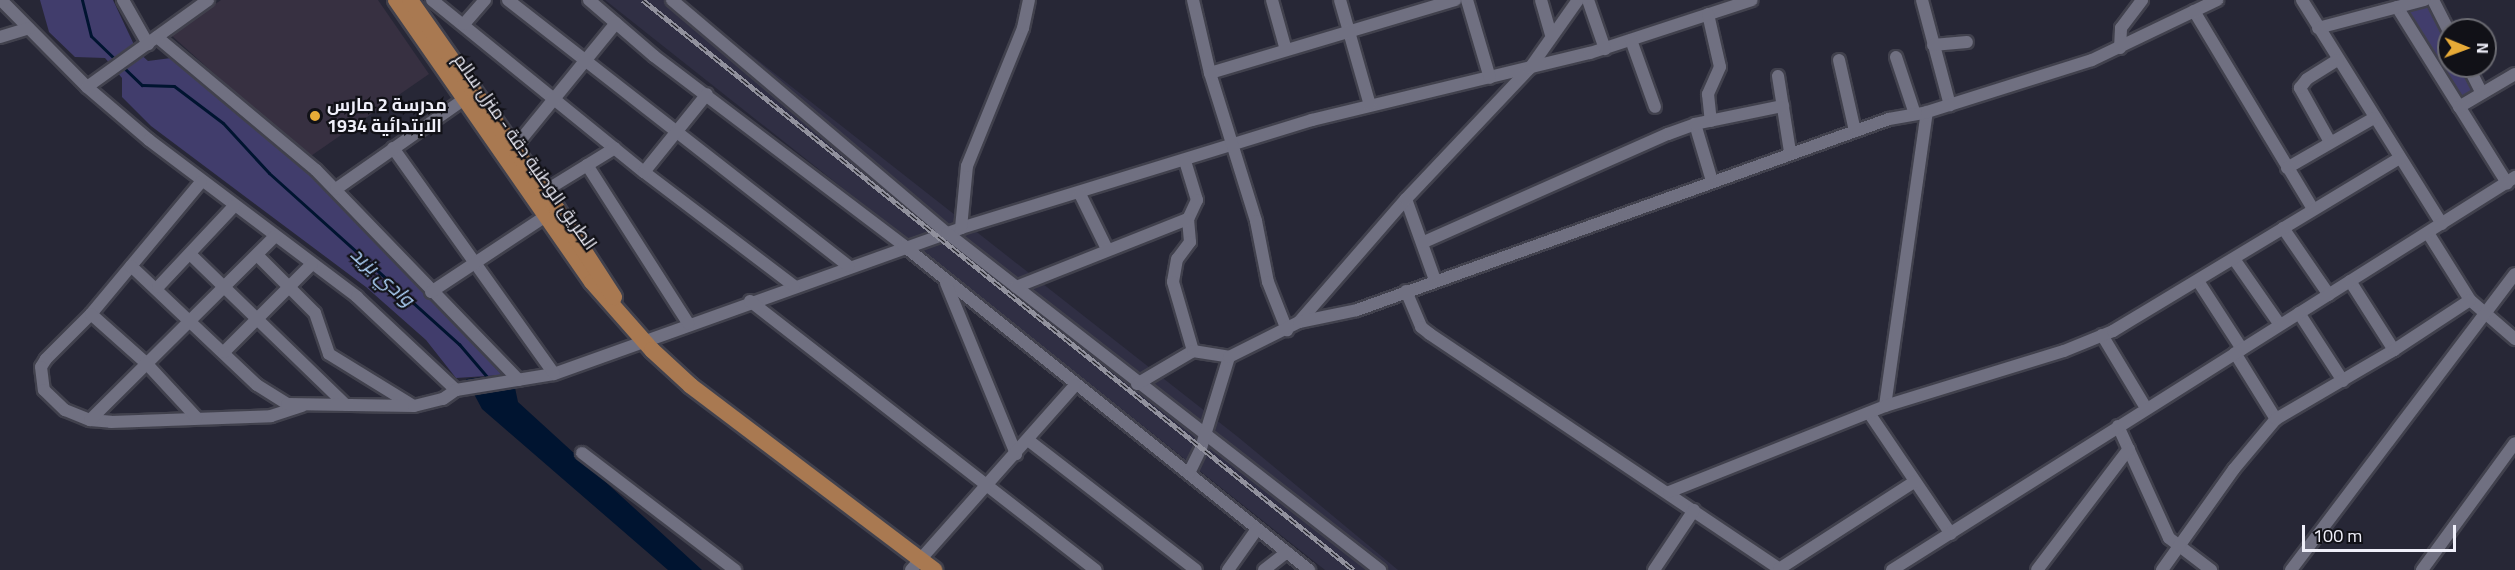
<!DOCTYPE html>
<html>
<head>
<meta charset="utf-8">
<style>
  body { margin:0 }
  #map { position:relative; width:2515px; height:570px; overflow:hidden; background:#272736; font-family:Georgia,Cairo,serif }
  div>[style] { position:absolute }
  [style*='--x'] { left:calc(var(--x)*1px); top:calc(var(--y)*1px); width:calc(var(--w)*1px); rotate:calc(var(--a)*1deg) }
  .built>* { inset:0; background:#302f44 }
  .education>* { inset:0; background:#373041 }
  .green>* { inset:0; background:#413d6c }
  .water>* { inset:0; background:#001430 }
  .stream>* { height:3px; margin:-1.5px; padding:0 1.5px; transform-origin:1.5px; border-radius:1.5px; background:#001430 }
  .roads { filter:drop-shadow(2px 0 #41414d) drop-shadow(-2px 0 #41414d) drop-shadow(0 2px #41414d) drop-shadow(0 -2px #41414d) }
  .minor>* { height:12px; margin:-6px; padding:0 6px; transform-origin:6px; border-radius:6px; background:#707081 }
  .major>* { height:16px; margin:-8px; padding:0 8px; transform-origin:8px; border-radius:8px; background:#a97951 }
  .rail>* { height:5px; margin-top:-2.5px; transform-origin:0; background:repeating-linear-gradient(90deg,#111117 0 9px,#91919d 0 18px); box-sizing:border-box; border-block:2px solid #91919d }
  .dots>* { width:16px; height:16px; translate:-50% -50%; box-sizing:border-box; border:3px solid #111117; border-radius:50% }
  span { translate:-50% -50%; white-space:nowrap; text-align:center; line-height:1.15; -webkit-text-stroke:4.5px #111117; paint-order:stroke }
  .poi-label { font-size:18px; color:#efeff9; font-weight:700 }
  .left { translate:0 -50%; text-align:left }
  .street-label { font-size:18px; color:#efeff9 }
  .water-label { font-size:20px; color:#b0d4fb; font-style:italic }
  .north { position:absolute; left:2437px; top:18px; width:60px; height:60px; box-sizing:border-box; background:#111117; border:2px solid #6a6a71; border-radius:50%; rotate:91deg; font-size:16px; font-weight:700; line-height:24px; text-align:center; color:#efeff9 }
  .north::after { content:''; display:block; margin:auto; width:21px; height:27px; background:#e8ab37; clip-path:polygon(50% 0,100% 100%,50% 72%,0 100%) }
  .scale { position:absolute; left:2302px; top:525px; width:154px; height:27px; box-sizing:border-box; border:3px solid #efeff9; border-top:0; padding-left:8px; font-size:18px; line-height:21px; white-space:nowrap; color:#efeff9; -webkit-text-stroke:4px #111117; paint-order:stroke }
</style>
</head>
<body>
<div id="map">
  <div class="built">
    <i style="clip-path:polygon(605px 0,681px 0,1238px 437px,1398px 570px,1325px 570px)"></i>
  </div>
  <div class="education">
    <i style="clip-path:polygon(221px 0,378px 0,429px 74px,308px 158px,171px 35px)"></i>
  </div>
  <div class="green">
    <i style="clip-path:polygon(40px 0,113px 0,137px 51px,148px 61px,171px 58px,238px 107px,313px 173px,502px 375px,456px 378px,426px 340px,366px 287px,151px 126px,122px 97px,122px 78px,105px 58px,75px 57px,49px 32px)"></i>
    <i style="clip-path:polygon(2430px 1px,2449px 36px,2449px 66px,2465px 66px,2477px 88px,2463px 97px,2406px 7px)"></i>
  </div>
  <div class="water">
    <i style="clip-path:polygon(502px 375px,513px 378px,518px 402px,702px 570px,668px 570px,482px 409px,466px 379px)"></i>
  </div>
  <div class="stream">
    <i style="--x:82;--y:0;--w:37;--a:76"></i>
    <i style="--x:91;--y:36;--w:36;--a:44"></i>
    <i style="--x:121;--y:65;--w:29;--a:44"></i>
    <i style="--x:142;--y:85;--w:32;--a:2"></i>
    <i style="--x:174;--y:86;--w:61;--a:37.1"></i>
    <i style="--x:223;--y:123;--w:68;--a:47.4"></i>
    <i style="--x:269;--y:173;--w:256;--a:42"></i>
    <i style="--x:459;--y:344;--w:46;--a:49.4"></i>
  </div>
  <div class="roads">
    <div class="minor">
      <i style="--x:1;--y:0;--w:122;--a:45.3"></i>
      <i style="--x:87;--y:87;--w:82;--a:40.5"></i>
      <i style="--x:149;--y:140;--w:261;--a:37"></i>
      <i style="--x:357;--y:297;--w:136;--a:43.2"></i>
      <i style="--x:456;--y:390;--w:99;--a:-9.3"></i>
      <i style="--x:554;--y:374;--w:432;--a:-19.7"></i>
      <i style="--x:961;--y:228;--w:367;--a:-17.1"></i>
      <i style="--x:1312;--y:120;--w:286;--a:-13.6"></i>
      <i style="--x:1590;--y:53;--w:170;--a:-18.1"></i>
      <i style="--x:123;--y:0;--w:51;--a:60.4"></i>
      <i style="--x:432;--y:0;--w:273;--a:39.1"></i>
      <i style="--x:644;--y:172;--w:188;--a:37.2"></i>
      <i style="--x:508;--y:0;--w:432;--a:38"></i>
      <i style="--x:589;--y:0;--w:86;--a:40.7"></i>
      <i style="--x:654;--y:56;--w:314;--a:37.2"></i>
      <i style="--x:904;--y:246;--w:519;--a:38.66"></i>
      <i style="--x:672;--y:0;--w:360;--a:40.3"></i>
      <i style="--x:947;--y:233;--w:549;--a:37.89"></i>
      <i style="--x:1193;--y:0;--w:75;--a:76.9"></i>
      <i style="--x:1210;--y:73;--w:155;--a:72.7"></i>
      <i style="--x:1256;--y:221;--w:62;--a:78.9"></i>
      <i style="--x:1268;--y:282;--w:52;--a:68.4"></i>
      <i style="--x:1272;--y:0;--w:52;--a:74.4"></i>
      <i style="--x:1340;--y:0;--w:109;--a:74.1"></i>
      <i style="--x:1467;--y:0;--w:81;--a:73.6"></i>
      <i style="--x:1541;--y:0;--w:35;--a:74"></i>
      <i style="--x:1588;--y:0;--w:52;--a:70.9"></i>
      <i style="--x:1922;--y:0;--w:109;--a:75.1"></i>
      <i style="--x:2302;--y:0;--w:264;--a:58"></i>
      <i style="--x:2433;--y:0;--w:35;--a:63"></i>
      <i style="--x:2397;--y:7;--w:208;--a:58"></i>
      <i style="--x:2194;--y:11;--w:231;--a:59"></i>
      <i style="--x:1708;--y:14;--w:54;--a:77.2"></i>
      <i style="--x:1720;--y:67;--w:30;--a:114"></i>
      <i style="--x:1708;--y:94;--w:27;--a:84"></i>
      <i style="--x:464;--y:24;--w:32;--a:-49"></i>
      <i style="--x:2318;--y:28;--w:110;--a:-14.8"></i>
      <i style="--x:0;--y:37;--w:30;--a:-17"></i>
      <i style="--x:157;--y:37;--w:207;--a:39.9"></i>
      <i style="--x:316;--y:170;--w:292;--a:46"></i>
      <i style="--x:1631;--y:40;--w:71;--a:70.3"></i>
      <i style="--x:1933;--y:45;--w:34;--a:-5"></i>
      <i style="--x:2120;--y:48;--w:20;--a:-87"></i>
      <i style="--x:2121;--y:28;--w:35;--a:-53"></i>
      <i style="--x:1896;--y:57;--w:60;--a:71.6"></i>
      <i style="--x:1839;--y:60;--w:73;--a:77.3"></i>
      <i style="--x:2468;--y:66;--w:30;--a:63"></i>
      <i style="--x:1210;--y:73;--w:256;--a:-16.6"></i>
      <i style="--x:1778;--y:76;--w:77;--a:81"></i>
      <i style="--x:87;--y:87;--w:149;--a:-35.7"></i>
      <i style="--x:2459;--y:107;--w:65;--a:-30.5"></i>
      <i style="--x:1695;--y:124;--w:59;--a:73.4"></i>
      <i style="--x:2330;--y:142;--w:62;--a:-119.1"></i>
      <i style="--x:2300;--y:88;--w:11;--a:-52"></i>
      <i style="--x:2307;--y:79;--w:36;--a:-32"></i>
      <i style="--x:393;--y:148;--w:277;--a:54.5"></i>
      <i style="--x:514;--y:148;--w:161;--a:-50.8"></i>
      <i style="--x:1185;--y:161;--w:41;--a:72.9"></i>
      <i style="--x:1197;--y:200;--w:21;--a:115"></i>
      <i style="--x:1188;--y:219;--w:23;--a:85"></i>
      <i style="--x:1190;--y:242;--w:21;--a:127"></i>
      <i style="--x:1177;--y:259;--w:23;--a:100"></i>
      <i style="--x:1173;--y:282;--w:72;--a:73.8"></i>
      <i style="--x:587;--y:165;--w:188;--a:57.4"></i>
      <i style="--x:2287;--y:168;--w:100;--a:-29.9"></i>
      <i style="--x:644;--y:172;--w:100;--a:-51.1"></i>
      <i style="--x:201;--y:182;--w:172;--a:129.8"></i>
      <i style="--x:91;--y:314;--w:64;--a:135"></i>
      <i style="--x:46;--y:359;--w:9;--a:122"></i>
      <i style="--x:41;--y:367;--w:23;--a:83"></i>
      <i style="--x:44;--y:390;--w:29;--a:44"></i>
      <i style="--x:65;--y:410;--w:27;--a:22"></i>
      <i style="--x:90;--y:420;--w:21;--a:5"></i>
      <i style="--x:111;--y:422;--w:160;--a:-2.1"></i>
      <i style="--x:271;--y:416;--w:33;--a:-18"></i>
      <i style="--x:336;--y:189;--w:164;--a:-35"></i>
      <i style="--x:545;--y:191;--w:82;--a:-31.6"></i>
      <i style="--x:1080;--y:194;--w:61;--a:63.9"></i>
      <i style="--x:1406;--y:199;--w:86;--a:70.3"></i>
      <i style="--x:961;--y:228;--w:62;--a:-84.5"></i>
      <i style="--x:967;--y:166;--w:149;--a:-67.9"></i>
      <i style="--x:1023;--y:28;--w:29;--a:-78"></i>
      <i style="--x:2283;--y:228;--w:81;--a:55.5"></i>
      <i style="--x:2428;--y:233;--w:79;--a:57.9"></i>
      <i style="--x:2470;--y:300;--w:60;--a:40.9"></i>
      <i style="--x:1424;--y:242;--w:267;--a:-23.9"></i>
      <i style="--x:1668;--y:134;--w:29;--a:-20"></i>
      <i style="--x:1695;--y:124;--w:90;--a:-11.6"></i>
      <i style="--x:190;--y:254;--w:217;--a:44.1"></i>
      <i style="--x:257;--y:255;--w:82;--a:45"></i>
      <i style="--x:315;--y:313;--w:43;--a:71.1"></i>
      <i style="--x:329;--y:354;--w:97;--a:31.6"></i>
      <i style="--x:2234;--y:259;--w:80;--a:55.1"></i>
      <i style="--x:131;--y:266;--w:173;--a:43.4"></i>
      <i style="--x:257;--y:385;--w:36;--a:32"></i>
      <i style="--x:287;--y:404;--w:127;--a:0.9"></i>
      <i style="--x:414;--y:406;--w:30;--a:-14"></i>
      <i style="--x:443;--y:399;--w:16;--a:-35"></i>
      <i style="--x:2198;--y:281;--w:81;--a:57.1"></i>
      <i style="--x:2350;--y:281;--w:82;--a:57.5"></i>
      <i style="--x:946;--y:283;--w:185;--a:67.7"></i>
      <i style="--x:158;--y:287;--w:111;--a:-46.8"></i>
      <i style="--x:1016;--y:287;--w:185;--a:-21.6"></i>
      <i style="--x:1406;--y:291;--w:39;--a:67"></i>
      <i style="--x:1421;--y:327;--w:11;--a:38"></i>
      <i style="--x:1430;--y:334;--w:423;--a:33.9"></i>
      <i style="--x:431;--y:292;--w:145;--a:-33.5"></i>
      <i style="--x:750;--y:301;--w:438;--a:37.9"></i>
      <i style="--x:2299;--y:313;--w:81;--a:57.1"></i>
      <i style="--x:91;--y:314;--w:74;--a:41.7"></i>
      <i style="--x:146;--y:363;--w:74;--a:47.2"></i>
      <i style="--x:1299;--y:322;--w:163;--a:-49"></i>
      <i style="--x:1406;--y:199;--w:180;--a:-46.6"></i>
      <i style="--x:1530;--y:68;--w:83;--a:-54.8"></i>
      <i style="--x:2102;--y:335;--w:85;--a:58.9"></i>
      <i style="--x:224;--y:352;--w:124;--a:-45"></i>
      <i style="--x:2235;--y:353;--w:78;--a:58.2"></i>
      <i style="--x:1137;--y:384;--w:65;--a:-30.5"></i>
      <i style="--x:1193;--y:351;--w:36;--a:9"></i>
      <i style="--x:1885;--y:406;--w:297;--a:-81.9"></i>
      <i style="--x:1869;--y:413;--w:146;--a:55.9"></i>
      <i style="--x:90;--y:420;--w:261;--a:-44.8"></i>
      <i style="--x:2118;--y:426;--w:123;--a:65.5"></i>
      <i style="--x:2169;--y:538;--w:53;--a:37.3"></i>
      <i style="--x:1028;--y:440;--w:212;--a:37.7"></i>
      <i style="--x:582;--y:453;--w:193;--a:37.4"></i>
      <i style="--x:1189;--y:473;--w:28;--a:-64"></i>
      <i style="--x:1201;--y:448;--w:95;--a:-72.9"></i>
      <i style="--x:1229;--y:357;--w:78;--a:-26.6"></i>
      <i style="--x:1299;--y:322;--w:59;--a:-11.7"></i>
      <i style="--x:1357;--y:310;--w:565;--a:-19.75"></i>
      <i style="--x:1889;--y:119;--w:39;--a:-10"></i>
      <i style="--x:1927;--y:112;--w:173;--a:-17.5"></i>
      <i style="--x:2092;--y:60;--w:139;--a:-25.6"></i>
      <i style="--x:1669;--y:492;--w:232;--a:-21.7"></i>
      <i style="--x:1885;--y:406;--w:187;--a:-17.1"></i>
      <i style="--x:2064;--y:351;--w:53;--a:-22.2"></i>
      <i style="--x:2113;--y:331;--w:335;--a:-31.1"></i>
      <i style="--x:1779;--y:569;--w:161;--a:-32.8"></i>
      <i style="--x:911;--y:570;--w:247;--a:-48.4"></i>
      <i style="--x:1228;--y:570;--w:50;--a:-54.7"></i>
      <i style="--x:1264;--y:570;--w:29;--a:-38"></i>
      <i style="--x:1654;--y:570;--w:72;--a:-56.3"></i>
      <i style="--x:1892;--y:570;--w:737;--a:-32.24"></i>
      <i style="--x:2037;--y:570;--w:152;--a:-52.8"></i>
      <i style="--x:2162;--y:570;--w:124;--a:-54.5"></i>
      <i style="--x:2234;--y:469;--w:65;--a:-50"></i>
      <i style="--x:2276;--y:419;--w:137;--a:-30.3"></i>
      <i style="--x:2394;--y:350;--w:91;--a:-33.3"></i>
      <i style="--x:2291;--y:570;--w:371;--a:-52.9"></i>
      <i style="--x:2422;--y:570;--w:157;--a:-53.8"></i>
    </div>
    <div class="major">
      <i style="--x:396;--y:0;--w:343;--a:55.2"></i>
      <i style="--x:592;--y:282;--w:91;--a:48.6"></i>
      <i style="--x:652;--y:350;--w:53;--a:42.7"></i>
      <i style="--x:691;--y:386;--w:305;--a:37.1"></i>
      <i style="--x:410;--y:0;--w:256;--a:54.9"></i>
      <i style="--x:557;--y:209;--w:105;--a:57.1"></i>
    </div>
  </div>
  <div class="rail">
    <i style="--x:643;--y:0;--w:911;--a:38.72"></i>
  </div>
  <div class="dots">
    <i style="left:315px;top:116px;background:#e8ab37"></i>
  </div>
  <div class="poi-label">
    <span class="left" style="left:327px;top:116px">مدرسة 2 مارس<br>1934 الابتدائية</span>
  </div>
  <div class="street-label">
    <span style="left:525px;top:152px;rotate:55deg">الطريق الوطنية دقة - منزل سالم</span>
  </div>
  <div class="water-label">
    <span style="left:383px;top:276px;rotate:42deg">وادي يزيد</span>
  </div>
  <div class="north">N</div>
  <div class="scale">100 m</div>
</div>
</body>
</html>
